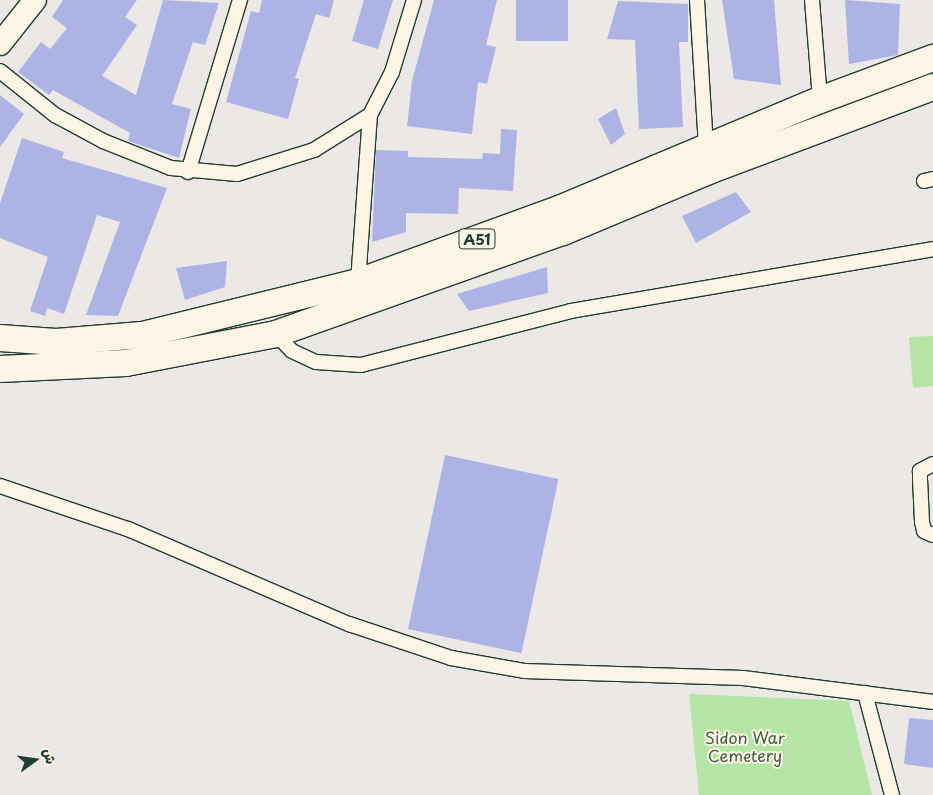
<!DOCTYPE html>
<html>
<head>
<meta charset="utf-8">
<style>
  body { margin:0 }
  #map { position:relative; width:933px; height:795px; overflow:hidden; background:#ece8e5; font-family:"Playpen Sans","Playpen Sans Arabic",sans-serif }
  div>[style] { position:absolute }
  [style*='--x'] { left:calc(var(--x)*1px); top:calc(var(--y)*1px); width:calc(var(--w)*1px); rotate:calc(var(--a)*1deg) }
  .green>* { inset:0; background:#b4e5a4 }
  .building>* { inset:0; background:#adb4e5; transform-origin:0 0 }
  .roads { filter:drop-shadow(1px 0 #1f3d34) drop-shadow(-1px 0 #1f3d34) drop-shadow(0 1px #1f3d34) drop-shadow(0 -1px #1f3d34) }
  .street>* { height:14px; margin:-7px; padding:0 7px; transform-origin:7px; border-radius:7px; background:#fcf5e5 }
  .primary>* { height:22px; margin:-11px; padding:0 11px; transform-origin:11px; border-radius:11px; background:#fcf5e5 }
  .highway>* { height:26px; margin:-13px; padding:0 13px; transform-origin:13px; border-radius:13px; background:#fcf5e5 }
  span { translate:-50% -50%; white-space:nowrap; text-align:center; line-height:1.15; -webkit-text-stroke:4px #fcf5e5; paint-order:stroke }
  .shield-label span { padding:1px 4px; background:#fcf5e5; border:1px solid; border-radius:4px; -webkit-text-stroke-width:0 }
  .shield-label { font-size:15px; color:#1f3d34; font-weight:700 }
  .park-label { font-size:16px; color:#3d5f4a }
  .north { position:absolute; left:10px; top:735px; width:50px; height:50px; -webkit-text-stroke:4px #fcf5e5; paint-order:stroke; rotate:76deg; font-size:14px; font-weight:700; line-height:20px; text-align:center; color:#1f3d34 }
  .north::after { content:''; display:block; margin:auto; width:18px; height:22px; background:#1f3d34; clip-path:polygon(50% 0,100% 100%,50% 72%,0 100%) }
</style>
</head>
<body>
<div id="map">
  <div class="green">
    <i style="clip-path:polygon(933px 336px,933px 386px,913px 388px,909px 337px)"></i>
    <i style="clip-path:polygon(689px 694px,849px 701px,872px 795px,699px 795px)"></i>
  </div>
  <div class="building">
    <i style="clip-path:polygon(63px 0,137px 0,125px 17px,137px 25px,102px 76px,136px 95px,163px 0,219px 3px,205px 45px,193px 42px,172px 104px,191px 109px,179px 158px,128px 141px,130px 133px,53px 90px,49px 95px,18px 72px,41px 42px,50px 49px,67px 28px,52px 17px)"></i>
    <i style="clip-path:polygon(262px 0,334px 0,329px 18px,316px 14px,295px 78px,299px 79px,288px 119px,226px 102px,251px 11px,259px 13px)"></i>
    <i style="clip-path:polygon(364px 0,393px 0,378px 49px,352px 41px)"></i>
    <i style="clip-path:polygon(434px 0,497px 0,486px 45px,496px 47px,487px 84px,478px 82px,472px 134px,407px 126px,412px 81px)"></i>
    <i style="left:516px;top:0;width:52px;height:41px"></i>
    <i style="clip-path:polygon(722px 0,774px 0,781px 85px,734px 79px)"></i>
    <i style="clip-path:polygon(845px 0,900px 4px,898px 55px,849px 64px)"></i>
    <i style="clip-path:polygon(618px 1px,688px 4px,688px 42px,679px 42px,683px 127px,639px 129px,635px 40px,607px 39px)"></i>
    <i style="clip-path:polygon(0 95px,24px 114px,0 147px)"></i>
    <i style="clip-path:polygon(616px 108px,625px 134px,611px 145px,598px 119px)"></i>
    <i style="clip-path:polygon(501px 129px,517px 130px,513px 191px,459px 188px,458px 214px,406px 213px,406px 232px,372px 242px,376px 150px,408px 151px,408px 157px,482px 159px,483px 153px,500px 154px)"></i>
    <i style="clip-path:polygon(22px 138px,64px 152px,62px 158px,167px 188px,118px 316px,86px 315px,120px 222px,97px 215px,64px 314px,47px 308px,45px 316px,30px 311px,48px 257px,0 238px,0 203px)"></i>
    <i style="clip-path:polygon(736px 192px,751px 212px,696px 243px,682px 216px)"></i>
    <i style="clip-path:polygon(227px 261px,225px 287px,185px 300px,176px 268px)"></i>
    <i style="clip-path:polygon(547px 267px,548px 293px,469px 311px,457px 294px)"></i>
    <i style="left:445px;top:455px;width:116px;height:178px;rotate:12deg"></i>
    <i style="clip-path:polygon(909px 718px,933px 720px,933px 768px,904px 764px)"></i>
  </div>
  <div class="roads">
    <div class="street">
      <i style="--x:697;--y:0;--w:147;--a:86.5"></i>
      <i style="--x:812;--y:0;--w:100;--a:85.4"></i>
      <i style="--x:0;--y:71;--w:70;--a:38.7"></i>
      <i style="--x:55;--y:115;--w:55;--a:28.4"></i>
      <i style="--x:103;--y:141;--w:73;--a:21.7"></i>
      <i style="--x:171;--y:168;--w:66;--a:5.2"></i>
      <i style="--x:237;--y:174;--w:81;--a:-17.3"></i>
      <i style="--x:314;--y:150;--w:66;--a:-32"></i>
      <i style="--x:370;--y:115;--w:48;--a:-62.9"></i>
      <i style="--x:392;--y:72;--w:75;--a:-73"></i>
      <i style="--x:188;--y:172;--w:180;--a:-73.2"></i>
      <i style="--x:924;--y:181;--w:9;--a:-13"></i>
      <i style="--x:358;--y:282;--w:167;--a:-85.9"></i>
      <i style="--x:276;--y:334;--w:23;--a:47"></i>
      <i style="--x:292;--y:351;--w:26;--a:25"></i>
      <i style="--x:316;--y:362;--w:45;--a:3.8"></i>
      <i style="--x:361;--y:365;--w:217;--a:-14.4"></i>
      <i style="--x:571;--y:311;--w:367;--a:-9.7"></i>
      <i style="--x:933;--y:464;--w:15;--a:152"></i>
      <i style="--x:920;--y:471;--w:8;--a:90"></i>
      <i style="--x:920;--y:479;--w:43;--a:87.3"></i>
      <i style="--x:922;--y:522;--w:9;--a:77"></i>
      <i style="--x:924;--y:531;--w:10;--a:24"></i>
      <i style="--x:0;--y:486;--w:135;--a:18.6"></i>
      <i style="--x:128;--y:529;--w:241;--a:23.3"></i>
      <i style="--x:349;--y:624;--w:108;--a:18.4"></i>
      <i style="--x:451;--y:658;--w:74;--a:10.1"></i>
      <i style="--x:524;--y:671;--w:219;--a:1.8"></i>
      <i style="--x:743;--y:678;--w:192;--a:7.2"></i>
      <i style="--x:865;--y:693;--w:106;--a:75.2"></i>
    </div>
    <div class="primary">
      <i style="--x:0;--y:44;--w:56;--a:-51.5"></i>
    </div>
    <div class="highway">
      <i style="--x:0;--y:338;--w:56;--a:4.1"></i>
      <i style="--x:56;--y:342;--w:86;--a:-4.7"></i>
      <i style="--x:142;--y:335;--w:222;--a:-13.8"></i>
      <i style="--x:358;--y:282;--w:214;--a:-20"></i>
      <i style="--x:559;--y:209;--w:283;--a:-22.7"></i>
      <i style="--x:820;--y:100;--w:121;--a:-20.4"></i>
      <i style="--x:0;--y:369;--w:126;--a:-2.7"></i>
      <i style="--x:126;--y:363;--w:153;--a:-10.9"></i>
      <i style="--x:276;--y:334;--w:305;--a:-19.6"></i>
      <i style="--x:563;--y:232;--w:160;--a:-22.7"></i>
      <i style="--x:711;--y:170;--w:237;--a:-20.5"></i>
    </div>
  </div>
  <div class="shield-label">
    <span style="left:477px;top:239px">A51</span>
  </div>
  <div class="park-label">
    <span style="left:745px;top:746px">Sidon War<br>Cemetery</span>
  </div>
  <div class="north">ش</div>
</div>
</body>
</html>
